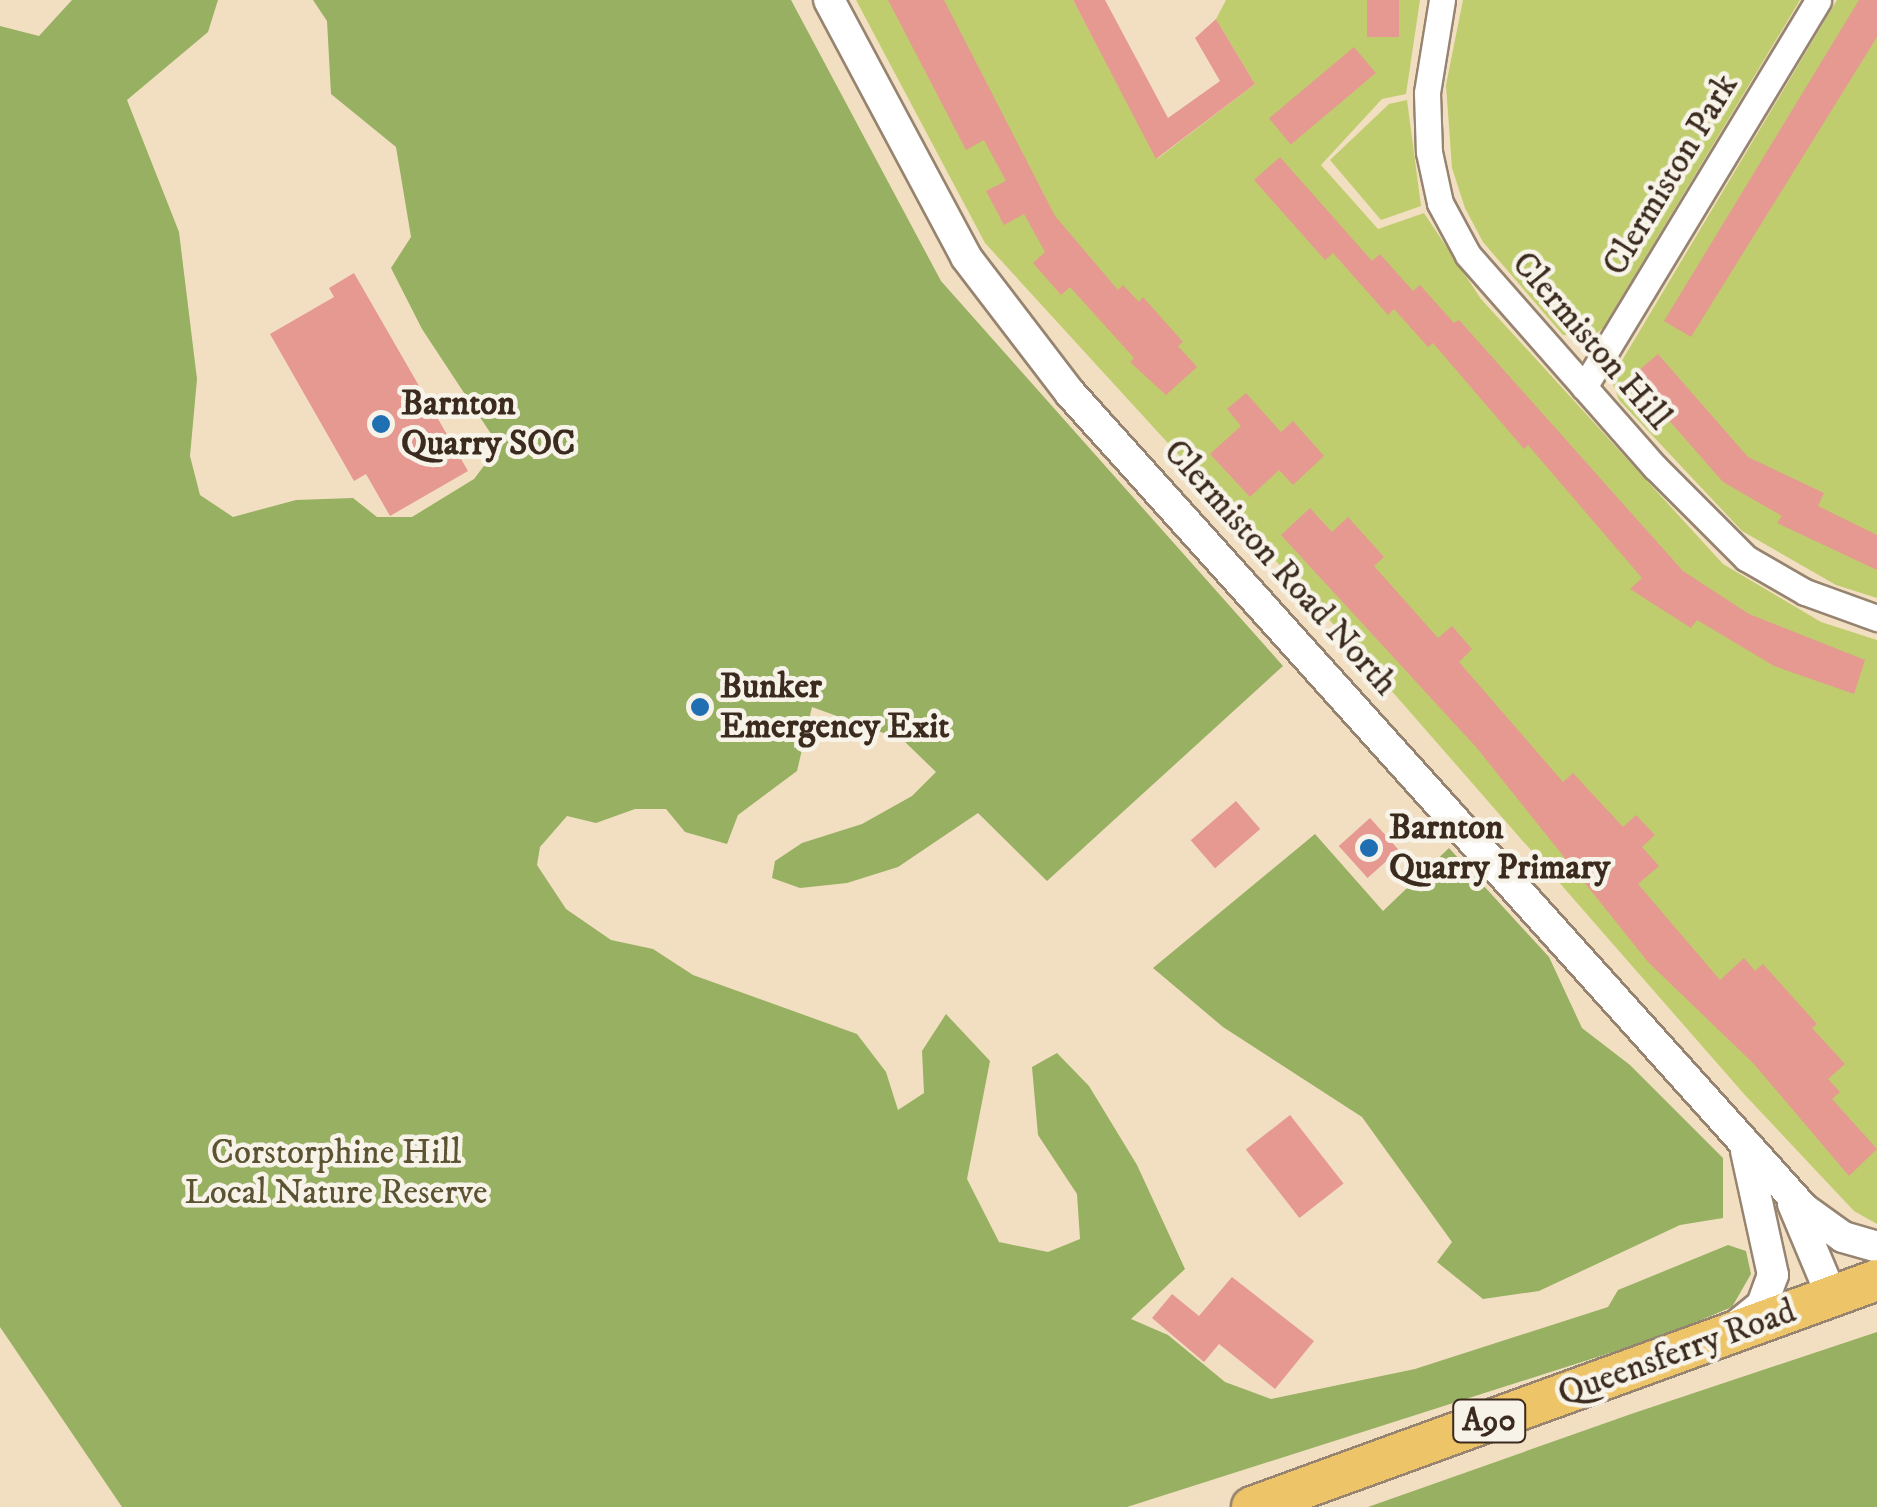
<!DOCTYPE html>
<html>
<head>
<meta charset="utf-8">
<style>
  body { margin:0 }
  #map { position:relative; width:1877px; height:1507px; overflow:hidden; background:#f2dfc2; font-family:"IM FELL DW Pica",serif }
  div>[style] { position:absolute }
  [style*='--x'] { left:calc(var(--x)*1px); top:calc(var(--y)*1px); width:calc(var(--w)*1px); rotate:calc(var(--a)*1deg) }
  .green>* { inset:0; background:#bfcd6e }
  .forest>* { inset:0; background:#97b061 }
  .building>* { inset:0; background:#e59991; transform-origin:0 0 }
  .roads { filter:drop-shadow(2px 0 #968470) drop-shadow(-2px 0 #968470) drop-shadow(0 2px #968470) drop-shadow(0 -2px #968470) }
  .minor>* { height:25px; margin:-12.5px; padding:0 12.5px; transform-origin:12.5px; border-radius:12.5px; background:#fff }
  .tertiary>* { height:30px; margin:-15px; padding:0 15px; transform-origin:15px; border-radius:15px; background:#fff }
  .primary>* { height:40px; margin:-20px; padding:0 20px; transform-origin:20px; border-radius:20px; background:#eec469 }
  .dots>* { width:28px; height:28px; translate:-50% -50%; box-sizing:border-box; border:5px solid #f7f3e8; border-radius:50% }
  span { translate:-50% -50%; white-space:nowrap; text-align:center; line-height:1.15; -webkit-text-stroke:9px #f7f3e8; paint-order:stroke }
  .shield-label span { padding:2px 8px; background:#f7f3e8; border:2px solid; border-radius:8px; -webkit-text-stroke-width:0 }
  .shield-label { font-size:32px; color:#3b2a1e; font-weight:700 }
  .street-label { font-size:35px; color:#3b2a1e }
  .poi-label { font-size:35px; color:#3b2a1e; font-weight:700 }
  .left { translate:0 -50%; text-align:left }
  .park-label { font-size:35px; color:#5c5332 }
</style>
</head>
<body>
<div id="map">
  <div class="green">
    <i style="clip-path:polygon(856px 0,1073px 0,1157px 159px,1255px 84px,1216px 19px,1226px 0,1420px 0,1406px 94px,1382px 99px,1321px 165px,1378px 229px,1424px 213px,1481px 299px,1723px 564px,1821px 622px,1877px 640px,1877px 1224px,1854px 1211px,1744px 1094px,1327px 617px,985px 243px)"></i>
    <i style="clip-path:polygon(1463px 0,1800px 0,1603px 328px,1591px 338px,1563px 335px,1483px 242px,1465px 208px,1452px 168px,1446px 85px)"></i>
    <i style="clip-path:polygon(1837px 0,1877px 0,1877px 598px,1836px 585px,1742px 531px,1619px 400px,1611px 379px)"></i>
    <i style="clip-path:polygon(1407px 100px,1421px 206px,1381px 220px,1330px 160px,1389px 104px)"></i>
  </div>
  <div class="forest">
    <i style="clip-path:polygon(72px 0,218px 0,208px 32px,127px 100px,179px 232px,197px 379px,190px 456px,200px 495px,233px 517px,296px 500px,353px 498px,377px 517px,412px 517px,474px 479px,499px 446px,422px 329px,391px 268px,411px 237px,396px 147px,331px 94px,327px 21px,313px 0,791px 0,941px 281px,1283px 666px,1047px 881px,978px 813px,898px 867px,847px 883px,800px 888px,772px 878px,775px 861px,802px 843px,862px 824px,912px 796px,936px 772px,903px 740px,812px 707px,797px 771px,738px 815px,727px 844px,685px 832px,666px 809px,635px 809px,596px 823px,567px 816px,540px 847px,537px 865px,566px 909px,611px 940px,653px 949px,693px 975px,857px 1034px,886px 1072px,898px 1110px,924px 1093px,922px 1051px,946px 1014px,990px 1061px,967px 1179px,999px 1242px,1048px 1252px,1080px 1239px,1077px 1194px,1038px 1135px,1032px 1067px,1057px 1053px,1089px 1086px,1137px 1165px,1185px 1269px,1131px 1319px,1168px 1335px,1225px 1382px,1271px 1399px,1415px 1369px,1608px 1307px,1618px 1290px,1728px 1245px,1746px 1251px,1751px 1274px,1732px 1307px,1660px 1337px,1127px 1507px,122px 1507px,0 1327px,0 26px,39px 36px)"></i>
    <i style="clip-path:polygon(1315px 834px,1383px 911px,1449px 848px,1549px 957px,1582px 1028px,1630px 1065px,1723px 1158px,1723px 1218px,1680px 1225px,1539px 1291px,1483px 1299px,1437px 1262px,1452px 1242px,1362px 1117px,1223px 1027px,1153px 968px)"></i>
    <i style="clip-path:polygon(1877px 1332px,1877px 1507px,1368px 1507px,1634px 1413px)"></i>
  </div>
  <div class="building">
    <i style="clip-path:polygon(888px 0,944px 0,1055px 216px,1118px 290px,1123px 285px,1139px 302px,1143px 297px,1183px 342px,1178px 346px,1197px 367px,1166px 395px,1130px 362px,1134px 358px,1070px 287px,1061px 295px,1033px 263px,1045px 252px,1024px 214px,1004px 225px,986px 191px,1006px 181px,984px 140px,966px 150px)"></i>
    <i style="clip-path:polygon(1073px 0,1105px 0,1168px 118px,1220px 81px,1195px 38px,1216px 19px,1255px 84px,1156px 159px)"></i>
    <i style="left:1367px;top:0;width:32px;height:37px"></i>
    <i style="clip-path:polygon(1859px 0,1877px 0,1877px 37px,1691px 337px,1664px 321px)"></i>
    <i style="left:1354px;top:47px;width:34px;height:111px;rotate:50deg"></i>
    <i style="clip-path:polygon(1280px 157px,1372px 261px,1380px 254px,1413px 291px,1420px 285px,1454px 323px,1459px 320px,1683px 571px,1749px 614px,1865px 660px,1854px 694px,1774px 666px,1697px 620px,1691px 628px,1630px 589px,1642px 578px,1528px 445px,1524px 449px,1433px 343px,1428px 347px,1394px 309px,1388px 315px,1333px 253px,1325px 260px,1254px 180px)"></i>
    <i style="clip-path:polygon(354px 273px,468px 471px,390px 516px,366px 474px,354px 481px,270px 334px,334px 297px,329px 288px)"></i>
    <i style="clip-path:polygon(1658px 354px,1748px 457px,1824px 493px,1818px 506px,1877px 535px,1877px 570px,1777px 523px,1782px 516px,1723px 482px,1631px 377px)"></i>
    <i style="clip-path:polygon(1246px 393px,1281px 432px,1293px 421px,1324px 456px,1293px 485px,1279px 470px,1250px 497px,1210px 454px,1241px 426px,1227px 409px)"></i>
    <i style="clip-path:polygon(1310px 508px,1332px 532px,1348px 517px,1384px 557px,1374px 566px,1438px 638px,1452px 626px,1472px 649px,1459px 662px,1563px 782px,1573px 773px,1623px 827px,1636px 815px,1655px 835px,1642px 847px,1659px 866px,1638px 884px,1720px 980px,1744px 958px,1755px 971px,1763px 964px,1817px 1024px,1812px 1028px,1845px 1064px,1828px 1079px,1840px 1092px,1832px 1099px,1877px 1149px,1849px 1176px,1754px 1064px,1648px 962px,1476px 747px,1281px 535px)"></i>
    <i style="left:1236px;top:801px;width:37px;height:60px;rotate:49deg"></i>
    <i style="left:1370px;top:818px;width:43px;height:42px;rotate:48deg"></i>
    <i style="left:1290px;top:1115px;width:87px;height:56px;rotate:52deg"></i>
    <i style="clip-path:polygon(1232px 1277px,1314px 1341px,1275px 1389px,1219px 1344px,1204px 1362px,1152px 1318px,1172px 1294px,1199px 1316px)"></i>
  </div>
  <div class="roads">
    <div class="minor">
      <i style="--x:1442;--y:0;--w:94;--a:99.2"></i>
      <i style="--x:1427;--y:93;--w:59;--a:88.1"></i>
      <i style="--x:1429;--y:152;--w:52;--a:77.8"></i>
      <i style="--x:1440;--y:203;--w:59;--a:61.7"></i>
      <i style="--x:1468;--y:255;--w:283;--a:48.6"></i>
      <i style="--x:1655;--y:467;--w:129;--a:45"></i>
      <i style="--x:1746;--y:558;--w:68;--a:30"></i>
      <i style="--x:1805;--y:592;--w:77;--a:19.9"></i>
      <i style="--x:1584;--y:387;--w:452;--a:-58.8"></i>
    </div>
    <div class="tertiary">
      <i style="--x:829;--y:0;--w:291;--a:61.9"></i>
      <i style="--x:966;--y:257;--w:171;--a:52.6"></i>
      <i style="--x:1070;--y:393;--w:1098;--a:48.03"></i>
      <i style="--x:1804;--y:1209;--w:48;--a:35.7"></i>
      <i style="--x:1843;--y:1237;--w:35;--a:16"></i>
      <i style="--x:1793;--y:1204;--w:101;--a:67.2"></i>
      <i style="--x:1735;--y:1327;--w:35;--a:-39"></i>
      <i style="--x:1762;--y:1305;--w:32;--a:-70"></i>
      <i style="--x:1773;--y:1275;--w:127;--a:-102.3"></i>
    </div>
    <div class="primary">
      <i style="--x:1252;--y:1507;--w:665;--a:-19.96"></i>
    </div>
  </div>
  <div class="dots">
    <i style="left:381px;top:424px;background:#1f6fb2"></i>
    <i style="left:700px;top:707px;background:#1f6fb2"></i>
    <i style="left:1369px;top:848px;background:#1f6fb2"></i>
  </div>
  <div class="shield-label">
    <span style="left:1489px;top:1421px">A90</span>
  </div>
  <div class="street-label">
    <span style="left:1671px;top:175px;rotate:-59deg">Clermiston Park</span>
    <span style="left:1591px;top:341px;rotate:49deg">Clermiston Hill</span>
    <span style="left:1280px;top:568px;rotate:48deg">Clermiston Road North</span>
    <span style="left:1677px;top:1353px;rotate:-20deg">Queensferry Road</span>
  </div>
  <div class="poi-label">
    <span class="left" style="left:401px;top:424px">Barnton<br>Quarry SOC</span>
    <span class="left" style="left:720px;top:707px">Bunker<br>Emergency Exit</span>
    <span class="left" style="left:1389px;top:848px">Barnton<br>Quarry Primary</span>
  </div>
  <div class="park-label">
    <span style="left:336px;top:1173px">Corstorphine Hill<br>Local Nature Reserve</span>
  </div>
</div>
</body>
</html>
